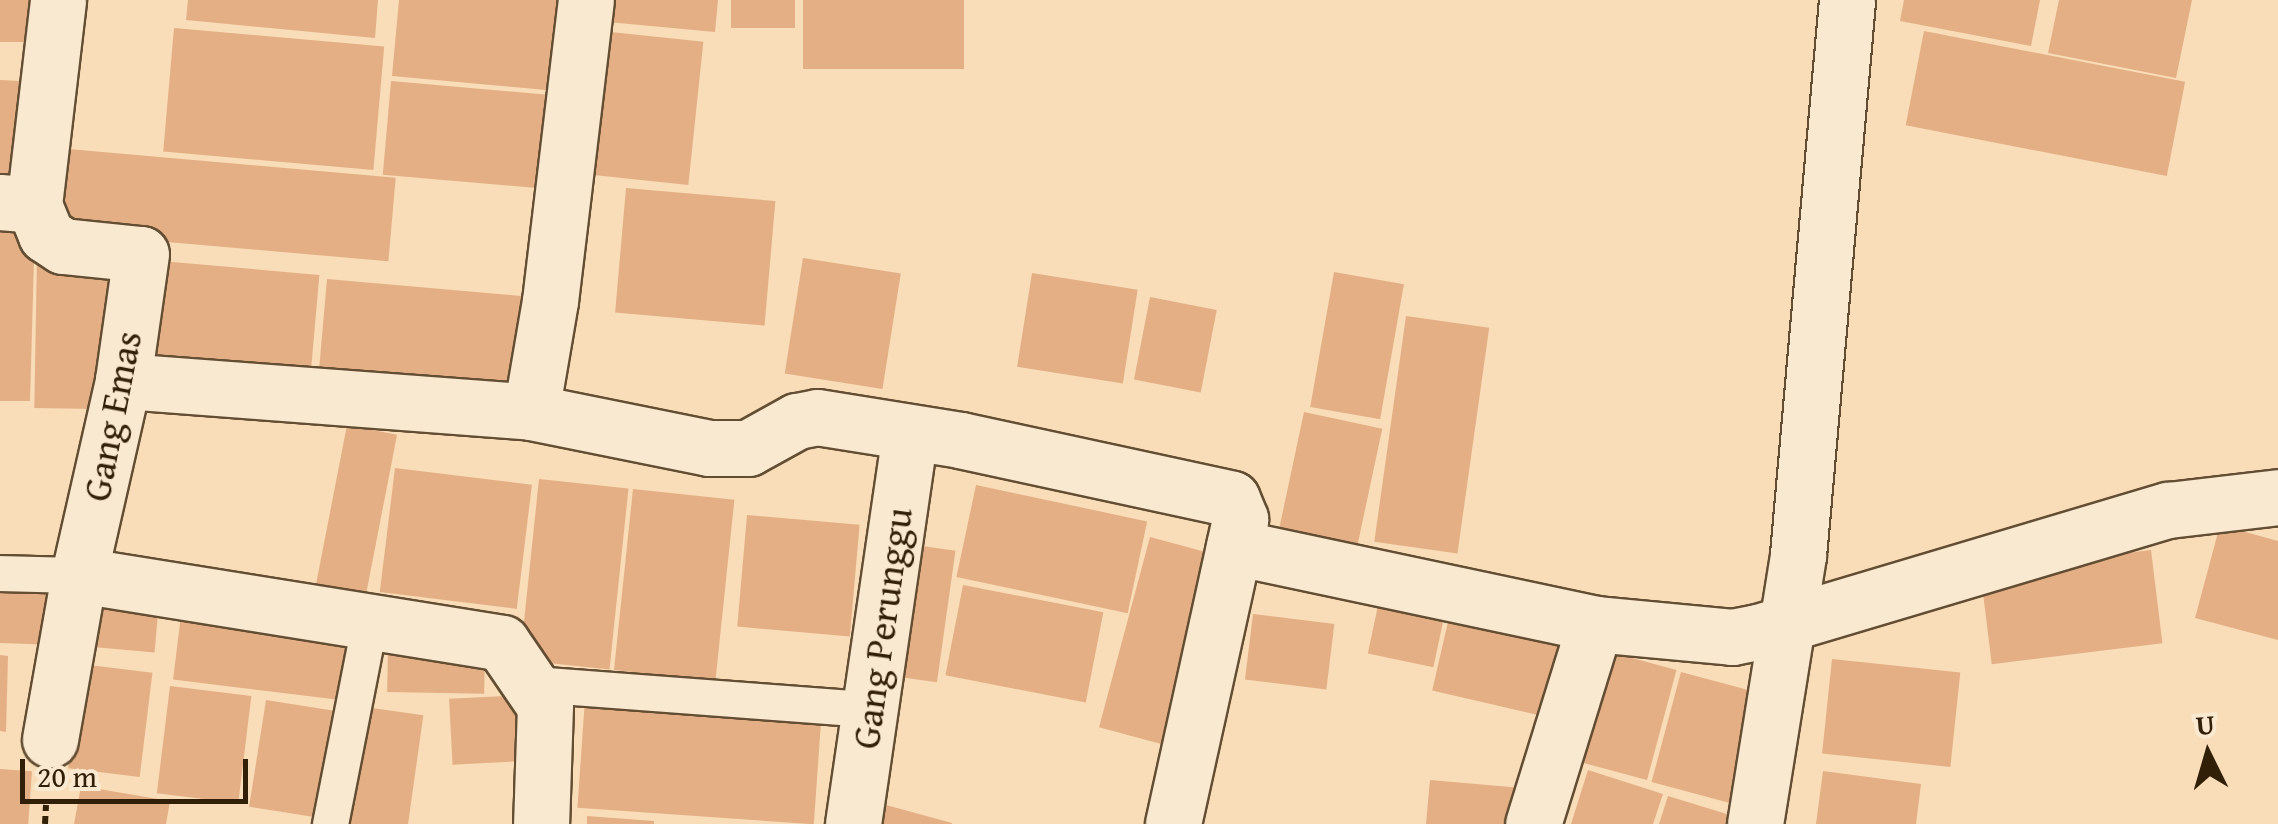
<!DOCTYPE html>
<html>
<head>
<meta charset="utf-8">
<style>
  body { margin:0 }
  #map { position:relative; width:2278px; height:824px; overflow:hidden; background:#f8ddb8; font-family:"Gentium Book Plus",serif }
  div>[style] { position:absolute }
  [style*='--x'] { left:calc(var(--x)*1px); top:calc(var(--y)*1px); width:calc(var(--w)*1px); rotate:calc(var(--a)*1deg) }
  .building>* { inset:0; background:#e5af85; transform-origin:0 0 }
  .path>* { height:6px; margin-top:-3px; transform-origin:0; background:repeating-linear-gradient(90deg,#311f07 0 8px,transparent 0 13px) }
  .roads { filter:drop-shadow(2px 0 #634e33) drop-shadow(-2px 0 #634e33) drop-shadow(0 2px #634e33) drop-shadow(0 -2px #634e33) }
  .lane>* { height:35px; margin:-17.5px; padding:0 17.5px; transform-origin:17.5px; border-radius:17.5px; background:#fae9d1 }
  .street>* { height:55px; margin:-27.5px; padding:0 27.5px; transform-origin:27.5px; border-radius:27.5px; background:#fae9d1 }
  span { translate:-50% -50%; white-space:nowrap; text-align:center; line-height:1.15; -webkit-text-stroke:9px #fae9d1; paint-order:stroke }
  .street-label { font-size:38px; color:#311f07 }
  .north { position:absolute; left:2158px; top:704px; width:100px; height:100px; -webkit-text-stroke:8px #fae9d1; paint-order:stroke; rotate:355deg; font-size:28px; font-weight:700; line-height:40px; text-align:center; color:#311f07 }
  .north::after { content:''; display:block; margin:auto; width:35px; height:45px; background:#311f07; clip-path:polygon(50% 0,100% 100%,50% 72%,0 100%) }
  .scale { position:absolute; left:20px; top:759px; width:228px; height:45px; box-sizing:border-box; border:5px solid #311f07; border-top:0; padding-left:12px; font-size:30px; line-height:35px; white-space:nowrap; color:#311f07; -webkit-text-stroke:8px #fae9d1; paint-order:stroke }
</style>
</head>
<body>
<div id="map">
  <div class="building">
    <i style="left:0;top:0;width:41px;height:42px"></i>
    <i style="clip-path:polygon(188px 0,378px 0,375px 38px,186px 20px)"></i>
    <i style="clip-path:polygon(399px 0,565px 0,557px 91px,392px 76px)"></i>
    <i style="clip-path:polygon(599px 0,718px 0,715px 32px,597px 21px)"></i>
    <i style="left:731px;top:0;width:64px;height:28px"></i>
    <i style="left:803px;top:0;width:161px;height:69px"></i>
    <i style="clip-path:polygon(1904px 0,2040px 0,2031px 46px,1900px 21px)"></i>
    <i style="clip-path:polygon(2059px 0,2192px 0,2176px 78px,2048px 53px)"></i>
    <i style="left:174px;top:28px;width:211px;height:124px;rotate:5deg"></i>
    <i style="left:592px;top:30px;width:112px;height:144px;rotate:6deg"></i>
    <i style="left:1924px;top:31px;width:266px;height:96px;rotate:11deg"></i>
    <i style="clip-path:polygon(0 80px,39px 82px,32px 189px,0 187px)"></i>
    <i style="left:391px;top:81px;width:166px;height:94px;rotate:5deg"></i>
    <i style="left:57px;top:148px;width:340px;height:84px;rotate:5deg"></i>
    <i style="left:626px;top:188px;width:150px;height:125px;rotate:5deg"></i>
    <i style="clip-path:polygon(0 225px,35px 225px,30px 401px,0 401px)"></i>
    <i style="left:37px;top:254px;width:77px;height:154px;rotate:1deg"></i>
    <i style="left:803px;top:258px;width:99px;height:117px;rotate:9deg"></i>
    <i style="left:149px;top:260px;width:171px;height:106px;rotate:5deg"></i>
    <i style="left:1334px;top:272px;width:71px;height:137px;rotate:10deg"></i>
    <i style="left:1032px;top:273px;width:107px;height:95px;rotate:9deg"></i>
    <i style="left:327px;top:279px;width:200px;height:103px;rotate:5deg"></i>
    <i style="left:1150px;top:297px;width:68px;height:84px;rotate:11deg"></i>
    <i style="left:1406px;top:316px;width:84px;height:228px;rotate:8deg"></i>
    <i style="left:1304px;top:412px;width:80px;height:131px;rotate:12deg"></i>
    <i style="left:347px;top:425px;width:51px;height:174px;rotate:11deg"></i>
    <i style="left:395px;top:468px;width:138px;height:125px;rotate:7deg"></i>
    <i style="left:539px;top:479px;width:90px;height:182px;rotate:6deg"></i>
    <i style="left:976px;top:485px;width:175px;height:94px;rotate:12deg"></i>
    <i style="left:633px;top:489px;width:102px;height:182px;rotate:6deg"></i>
    <i style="left:747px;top:515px;width:113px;height:112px;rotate:5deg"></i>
    <i style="clip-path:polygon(2220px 525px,2278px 541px,2278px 640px,2195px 618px)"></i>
    <i style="left:1150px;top:537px;width:74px;height:197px;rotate:15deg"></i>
    <i style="left:901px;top:543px;width:55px;height:133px;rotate:8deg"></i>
    <i style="left:2151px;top:550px;width:94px;height:172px;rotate:83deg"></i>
    <i style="left:1383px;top:582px;width:67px;height:73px;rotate:12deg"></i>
    <i style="left:0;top:584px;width:65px;height:59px;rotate:2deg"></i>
    <i style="left:963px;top:585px;width:143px;height:92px;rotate:11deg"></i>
    <i style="left:84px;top:587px;width:76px;height:59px;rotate:5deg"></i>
    <i style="left:1454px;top:596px;width:113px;height:97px;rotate:13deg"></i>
    <i style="left:1253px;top:614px;width:82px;height:66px;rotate:7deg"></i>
    <i style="left:181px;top:615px;width:177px;height:65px;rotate:7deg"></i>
    <i style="left:388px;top:645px;width:97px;height:47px;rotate:1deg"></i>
    <i style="left:1606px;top:651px;width:73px;height:114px;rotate:15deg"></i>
    <i style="clip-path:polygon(0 655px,8px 656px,6px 732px,0 731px)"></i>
    <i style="left:1832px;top:659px;width:129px;height:95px;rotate:6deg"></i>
    <i style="left:81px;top:664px;width:72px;height:105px;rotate:7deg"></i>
    <i style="left:1681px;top:672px;width:86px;height:114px;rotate:15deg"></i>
    <i style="left:170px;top:686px;width:82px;height:108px;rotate:7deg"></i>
    <i style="left:522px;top:695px;width:66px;height:73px;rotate:87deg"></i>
    <i style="left:585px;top:699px;width:237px;height:109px;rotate:4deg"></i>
    <i style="left:266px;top:700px;width:77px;height:108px;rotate:9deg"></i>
    <i style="left:358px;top:706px;width:66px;height:119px;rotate:8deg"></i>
    <i style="left:0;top:769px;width:32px;height:55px;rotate:4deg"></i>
    <i style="clip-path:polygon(1588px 770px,1663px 794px,1653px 824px,1571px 824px)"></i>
    <i style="clip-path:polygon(1823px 771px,1921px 784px,1916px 824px,1816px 824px)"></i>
    <i style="clip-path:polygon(1430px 780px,1522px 788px,1518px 824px,1426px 824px)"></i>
    <i style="clip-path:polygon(81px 786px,170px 801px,166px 824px,74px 824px)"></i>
    <i style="clip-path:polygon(1668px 796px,1743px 819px,1742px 824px,1659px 824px)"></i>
    <i style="clip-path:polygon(875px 802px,952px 823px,952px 824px,868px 824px)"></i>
    <i style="clip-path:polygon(587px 816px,654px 821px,654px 824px,587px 824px)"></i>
  </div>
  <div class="path">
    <i style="--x:45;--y:824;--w:19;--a:-87"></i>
  </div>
  <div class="roads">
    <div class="lane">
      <i style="--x:0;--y:573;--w:79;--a:1.5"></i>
      <i style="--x:534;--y:684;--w:337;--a:4.3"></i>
      <i style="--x:330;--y:824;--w:207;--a:-78.9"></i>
    </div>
    <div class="street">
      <i style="--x:0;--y:202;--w:34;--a:5"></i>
      <i style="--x:34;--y:205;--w:32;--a:68"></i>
      <i style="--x:46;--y:235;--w:20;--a:33"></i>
      <i style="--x:63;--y:246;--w:78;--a:5.9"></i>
      <i style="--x:141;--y:254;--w:128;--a:98.1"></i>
      <i style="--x:123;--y:381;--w:199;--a:102.8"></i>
      <i style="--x:79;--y:575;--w:167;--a:100"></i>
      <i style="--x:34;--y:205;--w:206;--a:-83.3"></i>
      <i style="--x:123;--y:381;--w:409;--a:4.3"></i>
      <i style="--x:531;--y:412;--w:113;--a:-80.3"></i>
      <i style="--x:550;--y:301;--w:303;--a:-83.2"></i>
      <i style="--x:531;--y:412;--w:182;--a:11.4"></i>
      <i style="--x:709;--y:448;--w:39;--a:0"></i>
      <i style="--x:748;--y:448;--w:56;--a:-28.9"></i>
      <i style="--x:797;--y:421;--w:20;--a:-11"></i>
      <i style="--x:817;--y:417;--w:145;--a:9.1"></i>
      <i style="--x:960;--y:440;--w:278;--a:12.2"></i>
      <i style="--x:1232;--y:499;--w:22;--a:68"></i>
      <i style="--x:1240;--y:519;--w:312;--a:102.4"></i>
      <i style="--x:1234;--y:547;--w:369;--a:12"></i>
      <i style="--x:1595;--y:624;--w:209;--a:107.2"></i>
      <i style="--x:79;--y:575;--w:428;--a:9.1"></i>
      <i style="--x:502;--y:643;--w:76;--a:55.7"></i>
      <i style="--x:545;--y:706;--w:118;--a:91.9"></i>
      <i style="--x:1595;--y:624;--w:138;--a:5.4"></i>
      <i style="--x:1732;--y:637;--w:26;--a:-11"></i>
      <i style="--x:1758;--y:632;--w:428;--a:-16.6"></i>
      <i style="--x:2168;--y:510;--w:111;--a:-6.7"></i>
      <i style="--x:853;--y:824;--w:395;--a:-81.7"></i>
      <i style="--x:1755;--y:824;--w:272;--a:-80.9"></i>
      <i style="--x:1798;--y:555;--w:557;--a:-84.95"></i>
    </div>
  </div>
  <div class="street-label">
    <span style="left:112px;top:416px;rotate:-79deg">Gang Emas</span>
    <span style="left:882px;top:628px;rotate:-82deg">Gang Perunggu</span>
  </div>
  <div class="north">U</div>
  <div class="scale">20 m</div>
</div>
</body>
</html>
